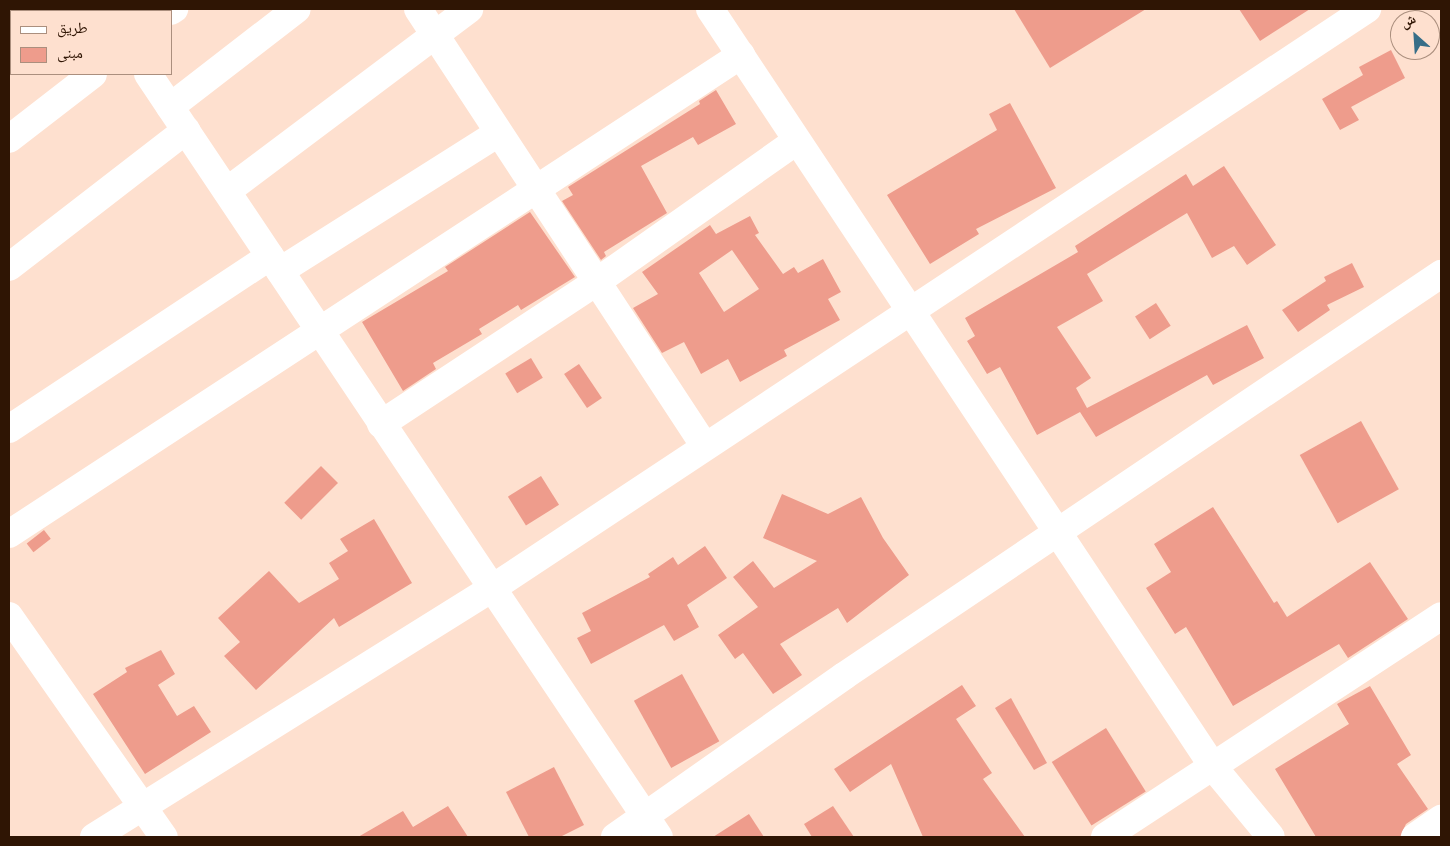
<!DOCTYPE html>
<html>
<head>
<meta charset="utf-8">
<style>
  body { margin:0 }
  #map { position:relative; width:1450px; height:846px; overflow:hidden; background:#fee0cf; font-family:Overpass,"Noto Naskh Arabic",sans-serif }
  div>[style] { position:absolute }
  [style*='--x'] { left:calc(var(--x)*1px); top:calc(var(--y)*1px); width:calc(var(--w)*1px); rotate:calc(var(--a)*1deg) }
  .building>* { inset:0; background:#ee9c8c; transform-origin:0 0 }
  .minor>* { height:28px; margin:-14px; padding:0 14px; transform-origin:14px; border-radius:14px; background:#fff }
  .major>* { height:28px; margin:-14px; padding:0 14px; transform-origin:14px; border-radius:14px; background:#fff }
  span { translate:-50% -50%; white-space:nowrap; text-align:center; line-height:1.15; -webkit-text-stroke:5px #fee0cf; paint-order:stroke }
  .frame { position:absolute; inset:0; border:10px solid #2f1504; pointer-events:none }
  .legend { position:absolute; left:10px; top:10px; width:162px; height:65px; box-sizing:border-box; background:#fee0cf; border:1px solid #ab8f7e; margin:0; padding:6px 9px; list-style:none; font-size:15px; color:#2f1504 }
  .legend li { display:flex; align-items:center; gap:10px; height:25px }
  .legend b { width:25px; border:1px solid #ab8f7e }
  .north { position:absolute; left:1390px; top:10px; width:50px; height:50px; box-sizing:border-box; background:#fee0cf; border:1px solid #ab8f7e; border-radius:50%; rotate:334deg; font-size:14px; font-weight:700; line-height:20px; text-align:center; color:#2f1504 }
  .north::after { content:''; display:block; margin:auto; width:18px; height:22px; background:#376e88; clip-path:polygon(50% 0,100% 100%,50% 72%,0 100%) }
</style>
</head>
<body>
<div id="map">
  <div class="building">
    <i style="clip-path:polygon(1014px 9px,1146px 9px,1050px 68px)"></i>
    <i style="clip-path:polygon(1239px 9px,1310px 9px,1260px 41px)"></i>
    <i style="clip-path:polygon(1391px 50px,1405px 78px,1351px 107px,1359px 120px,1340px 130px,1322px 99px,1363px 75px,1359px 67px)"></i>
    <i style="clip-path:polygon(716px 90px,736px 124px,698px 145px,693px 137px,641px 166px,667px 213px,604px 252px,606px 256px,601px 260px,562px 201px,573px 195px,568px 187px,700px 104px,699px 101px)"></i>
    <i style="clip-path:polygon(1010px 103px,1056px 188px,976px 229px,979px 234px,930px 264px,887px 195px,997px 130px,989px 114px)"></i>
    <i style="clip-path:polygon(1224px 166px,1276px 245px,1247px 265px,1234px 246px,1212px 258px,1187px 213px,1087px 274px,1103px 301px,1057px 327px,1091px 378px,1076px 388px,1087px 408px,1247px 325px,1264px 358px,1213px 385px,1207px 375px,1096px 437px,1080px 412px,1037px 435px,1000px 367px,987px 374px,967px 341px,975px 336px,965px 318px,1078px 252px,1075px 246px,1186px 174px,1193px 186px)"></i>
    <i style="clip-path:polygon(530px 212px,575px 277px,521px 310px,518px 305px,479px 329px,482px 334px,433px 363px,436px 369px,403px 391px,362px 322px,448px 271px,445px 267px)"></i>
    <i style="clip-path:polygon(evenodd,750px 216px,759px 233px,755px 235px,783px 274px,794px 267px,798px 273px,823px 259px,841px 292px,828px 299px,840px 320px,784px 350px,787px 356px,740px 382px,728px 359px,701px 374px,684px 342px,662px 353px,633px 308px,658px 294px,642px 272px,710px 225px,716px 234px,750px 216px,732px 250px,759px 289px,724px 312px,699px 273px,732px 250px)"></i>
    <i style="clip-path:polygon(1352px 263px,1364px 287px,1327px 305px,1330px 310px,1298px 332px,1282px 310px,1326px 281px,1324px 277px)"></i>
    <i style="left:1156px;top:303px;width:27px;height:25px;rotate:57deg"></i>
    <i style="left:531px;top:358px;width:23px;height:30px;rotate:59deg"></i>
    <i style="left:579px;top:364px;width:41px;height:18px;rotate:56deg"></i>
    <i style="left:1361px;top:421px;width:78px;height:70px;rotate:61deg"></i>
    <i style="left:321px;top:466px;width:24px;height:52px;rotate:45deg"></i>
    <i style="left:541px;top:476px;width:34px;height:39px;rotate:58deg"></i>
    <i style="clip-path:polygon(782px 494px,828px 514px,861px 497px,883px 538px,909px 575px,847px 623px,838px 608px,780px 644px,802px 675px,773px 694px,743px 653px,735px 659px,718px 635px,758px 607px,733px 577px,753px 561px,774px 588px,817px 561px,763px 538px)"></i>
    <i style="clip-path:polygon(1213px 507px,1274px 603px,1277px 601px,1287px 617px,1370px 562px,1408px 619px,1348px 658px,1339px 644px,1233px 706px,1186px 627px,1175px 634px,1146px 588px,1171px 572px,1154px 544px)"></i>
    <i style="clip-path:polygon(374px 519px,412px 583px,339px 627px,334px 618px,256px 690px,224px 656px,240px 642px,218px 618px,269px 571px,299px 603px,339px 579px,329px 563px,348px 551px,340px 539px)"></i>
    <i style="left:44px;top:530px;width:11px;height:22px;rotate:52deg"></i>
    <i style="clip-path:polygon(705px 546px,727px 578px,687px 605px,699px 627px,674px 641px,664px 625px,591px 664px,577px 638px,591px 631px,582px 613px,650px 577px,648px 574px,673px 557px,678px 565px)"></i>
    <i style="clip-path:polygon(161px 650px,175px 674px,158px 685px,177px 716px,194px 706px,211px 732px,145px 774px,93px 694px,127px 672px,125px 668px)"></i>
    <i style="left:682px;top:674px;width:77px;height:55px;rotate:61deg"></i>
    <i style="clip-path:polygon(962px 685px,976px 706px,956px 719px,992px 773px,983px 779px,1025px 837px,923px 837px,891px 764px,850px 792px,834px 769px)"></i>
    <i style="clip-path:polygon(1370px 686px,1411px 755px,1397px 764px,1428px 809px,1406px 824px,1400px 837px,1316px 837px,1275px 769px,1349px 724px,1337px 704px)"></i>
    <i style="clip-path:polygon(1011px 698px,1047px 763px,1034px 770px,995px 708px)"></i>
    <i style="left:1106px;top:728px;width:75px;height:64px;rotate:58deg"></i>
    <i style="clip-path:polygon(554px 767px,584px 825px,560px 837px,529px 837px,506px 792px)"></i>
    <i style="clip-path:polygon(448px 806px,468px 837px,358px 837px,403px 811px,413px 827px)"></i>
    <i style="clip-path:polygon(833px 806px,854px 837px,812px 837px,804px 824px)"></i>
    <i style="clip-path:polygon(749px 814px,764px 837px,713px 837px)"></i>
  </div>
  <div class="minor">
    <i style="--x:106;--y:9;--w:2;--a:63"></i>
    <i style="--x:418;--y:9;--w:521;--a:56.74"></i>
    <i style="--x:710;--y:9;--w:911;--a:56.41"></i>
    <i style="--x:1214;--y:768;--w:89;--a:50.4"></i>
    <i style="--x:171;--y:11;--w:4;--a:-34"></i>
    <i style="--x:148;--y:74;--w:918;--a:56.19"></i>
    <i style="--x:170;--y:107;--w:160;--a:-37.7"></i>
    <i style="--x:9;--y:139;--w:106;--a:-37.7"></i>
    <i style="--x:227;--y:191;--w:303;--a:-36.9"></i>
    <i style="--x:9;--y:267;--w:224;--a:-37.7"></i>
    <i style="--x:280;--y:271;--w:258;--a:-32.3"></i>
    <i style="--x:381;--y:424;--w:256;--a:-33.4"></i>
    <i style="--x:595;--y:283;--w:246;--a:-35.2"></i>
    <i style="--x:9;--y:429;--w:313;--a:-33.5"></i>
    <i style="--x:9;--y:534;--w:875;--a:-33.2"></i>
    <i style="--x:9;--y:616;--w:270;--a:55"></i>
    <i style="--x:94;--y:837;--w:468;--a:-32"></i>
    <i style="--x:491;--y:589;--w:1051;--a:-33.51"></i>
    <i style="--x:1105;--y:837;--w:402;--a:-33.3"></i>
    <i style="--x:1415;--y:837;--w:32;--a:-35"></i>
  </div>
  <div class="major">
    <i style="--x:615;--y:837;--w:280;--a:-35.1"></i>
    <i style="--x:844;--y:676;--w:720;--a:-33.96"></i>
  </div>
  <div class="frame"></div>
  <ul class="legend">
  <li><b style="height:6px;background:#fff"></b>طريق</li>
  <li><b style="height:14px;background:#ee9c8c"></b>مبنى</li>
  </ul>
  <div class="north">ش</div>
</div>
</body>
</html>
